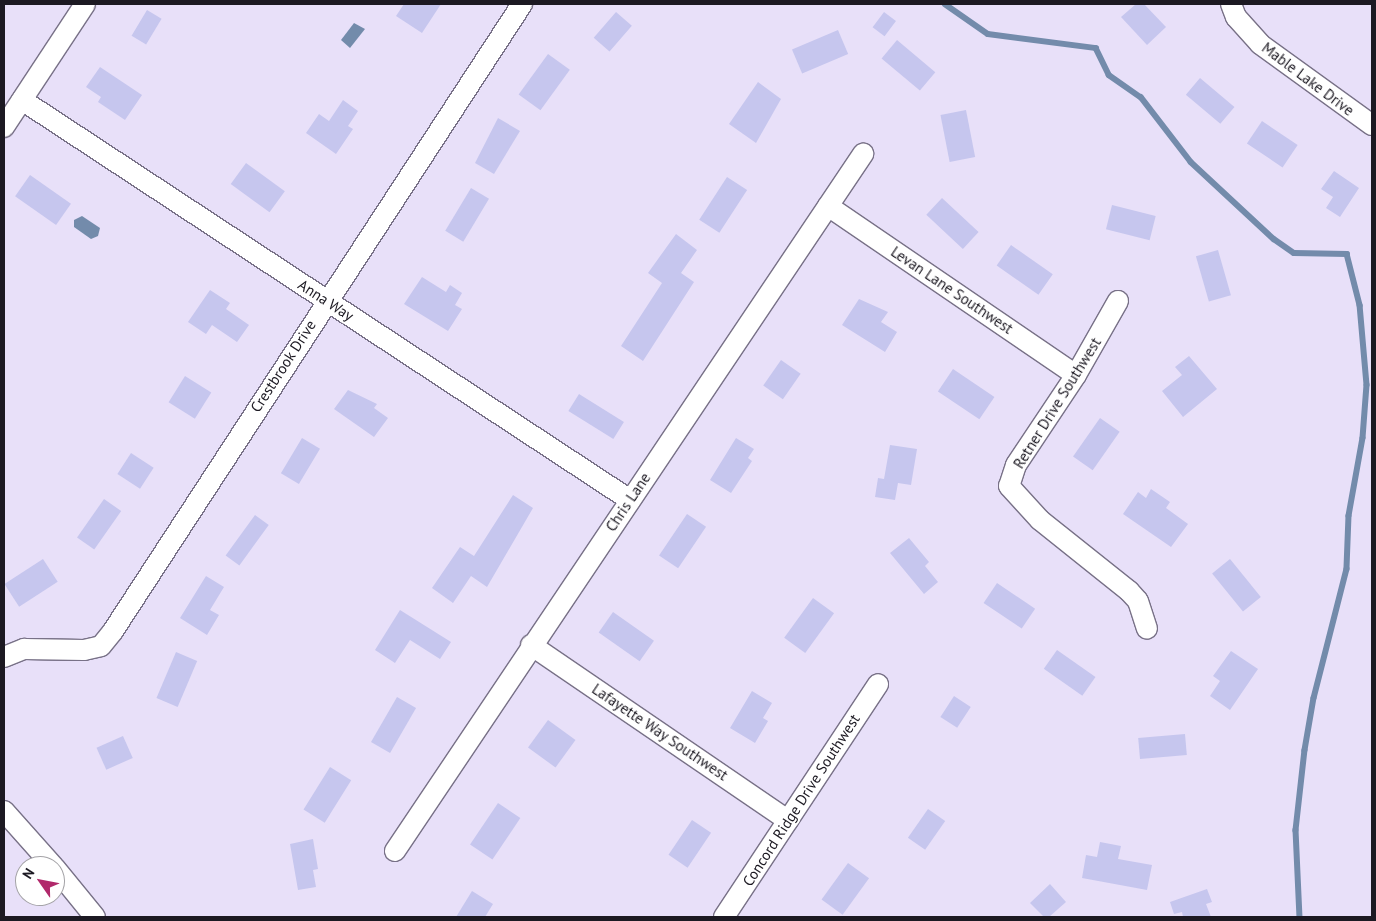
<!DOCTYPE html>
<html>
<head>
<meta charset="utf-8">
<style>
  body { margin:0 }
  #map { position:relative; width:1376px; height:921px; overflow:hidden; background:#e8e0f9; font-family:"PT Sans",sans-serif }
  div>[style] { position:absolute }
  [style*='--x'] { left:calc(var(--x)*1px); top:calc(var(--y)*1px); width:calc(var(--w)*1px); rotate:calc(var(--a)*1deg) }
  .water>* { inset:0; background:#738bab }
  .stream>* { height:5.5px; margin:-2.75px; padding:0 2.75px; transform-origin:2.75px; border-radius:2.75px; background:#738bab }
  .building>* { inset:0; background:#c6c6ee; transform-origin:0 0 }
  .roads { filter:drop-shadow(1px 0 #787187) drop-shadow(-1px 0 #787187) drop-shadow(0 1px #787187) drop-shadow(0 -1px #787187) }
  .minor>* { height:20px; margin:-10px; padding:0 10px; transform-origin:10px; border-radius:10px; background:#fff }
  span { translate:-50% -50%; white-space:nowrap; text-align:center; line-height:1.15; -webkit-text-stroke:4px #fff; paint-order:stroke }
  .street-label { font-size:15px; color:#1c1922 }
  .frame { position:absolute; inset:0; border:5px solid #1c1922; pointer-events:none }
  .north { position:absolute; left:15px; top:856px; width:50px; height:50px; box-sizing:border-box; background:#fff; border:1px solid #a4a3a7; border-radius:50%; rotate:303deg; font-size:14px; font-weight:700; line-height:20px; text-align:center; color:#1c1922 }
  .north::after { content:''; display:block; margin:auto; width:18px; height:22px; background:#b1296b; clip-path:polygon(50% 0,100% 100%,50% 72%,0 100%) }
</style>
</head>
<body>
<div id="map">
  <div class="water">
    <i style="clip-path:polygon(354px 23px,365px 29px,350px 48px,341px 40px)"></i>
    <i style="clip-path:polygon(82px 216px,100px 228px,98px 236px,91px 239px,74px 227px,74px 220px)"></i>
  </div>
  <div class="stream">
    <i style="--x:945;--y:4;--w:52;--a:34.9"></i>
    <i style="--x:988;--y:34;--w:109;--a:7.4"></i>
    <i style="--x:1096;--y:48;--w:30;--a:64"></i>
    <i style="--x:1109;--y:75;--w:39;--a:35"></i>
    <i style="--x:1141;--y:97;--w:82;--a:52.4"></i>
    <i style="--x:1191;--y:162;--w:113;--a:42.9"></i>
    <i style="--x:1274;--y:239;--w:24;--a:35"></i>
    <i style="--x:1294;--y:253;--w:53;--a:1.1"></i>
    <i style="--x:1347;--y:254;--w:53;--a:75.7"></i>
    <i style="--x:1360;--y:305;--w:80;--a:85"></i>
    <i style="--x:1367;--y:385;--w:53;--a:94.3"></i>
    <i style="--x:1363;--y:438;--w:79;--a:100.2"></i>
    <i style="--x:1349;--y:516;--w:53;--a:92.2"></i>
    <i style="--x:1347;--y:569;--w:133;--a:104.3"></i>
    <i style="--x:1314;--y:698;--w:53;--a:99.8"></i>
    <i style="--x:1305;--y:750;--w:81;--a:96.4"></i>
    <i style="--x:1296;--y:830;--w:87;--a:87.4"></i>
  </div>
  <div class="building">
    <i style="clip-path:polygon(404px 4px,441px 4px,422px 33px,396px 16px)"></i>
    <i style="clip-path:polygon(1136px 4px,1144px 4px,1166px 27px,1147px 45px,1121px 17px)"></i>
    <i style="left:147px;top:10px;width:17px;height:30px;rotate:31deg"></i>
    <i style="left:616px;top:12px;width:21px;height:34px;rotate:41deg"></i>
    <i style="left:884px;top:12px;width:15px;height:19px;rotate:37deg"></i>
    <i style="left:838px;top:30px;width:26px;height:50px;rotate:67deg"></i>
    <i style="left:897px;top:40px;width:50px;height:24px;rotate:40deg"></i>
    <i style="left:548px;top:54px;width:27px;height:50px;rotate:36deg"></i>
    <i style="clip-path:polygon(100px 67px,142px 95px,125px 120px,98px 102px,101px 97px,86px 87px)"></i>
    <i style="left:1200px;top:78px;width:45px;height:22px;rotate:40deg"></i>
    <i style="clip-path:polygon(758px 82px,781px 99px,756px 143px,729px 124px)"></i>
    <i style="clip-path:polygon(343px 100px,358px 111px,348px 126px,353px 129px,336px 154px,306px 133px,319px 114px,329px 121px)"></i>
    <i style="left:966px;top:110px;width:48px;height:26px;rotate:79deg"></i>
    <i style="clip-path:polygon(498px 118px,520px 131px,494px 174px,475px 163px)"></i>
    <i style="left:1262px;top:121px;width:43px;height:27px;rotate:34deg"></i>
    <i style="left:246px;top:163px;width:48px;height:26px;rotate:36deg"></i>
    <i style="clip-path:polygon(1334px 171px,1359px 188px,1340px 217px,1326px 208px,1333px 197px,1321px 189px)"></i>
    <i style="left:30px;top:175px;width:50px;height:26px;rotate:35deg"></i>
    <i style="left:727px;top:177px;width:24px;height:51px;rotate:33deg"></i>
    <i style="left:471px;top:188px;width:21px;height:50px;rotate:31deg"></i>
    <i style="left:942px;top:198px;width:50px;height:23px;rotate:43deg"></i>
    <i style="left:1112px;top:205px;width:45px;height:25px;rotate:14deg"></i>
    <i style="clip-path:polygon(676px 234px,697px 250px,681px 273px,694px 282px,643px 361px,621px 346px,662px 283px,648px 273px)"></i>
    <i style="left:1011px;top:245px;width:51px;height:25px;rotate:35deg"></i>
    <i style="left:1218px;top:250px;width:47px;height:23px;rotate:74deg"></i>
    <i style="clip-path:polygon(422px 277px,446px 292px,450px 285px,462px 293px,455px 305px,462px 309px,448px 331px,404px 304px)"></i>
    <i style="clip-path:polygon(210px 290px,230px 303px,226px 309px,249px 325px,237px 342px,212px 325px,206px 334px,188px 322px)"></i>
    <i style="clip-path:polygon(859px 299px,888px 312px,881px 322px,897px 332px,885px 352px,842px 325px)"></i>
    <i style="clip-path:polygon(1189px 356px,1217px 389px,1183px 417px,1162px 391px,1182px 375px,1175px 367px)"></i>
    <i style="left:781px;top:360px;width:24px;height:31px;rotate:35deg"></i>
    <i style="left:953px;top:369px;width:50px;height:27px;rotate:34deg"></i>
    <i style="left:185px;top:376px;width:31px;height:31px;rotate:32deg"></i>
    <i style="clip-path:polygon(348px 390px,377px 404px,374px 408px,388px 418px,374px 437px,334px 409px)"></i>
    <i style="left:579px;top:394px;width:53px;height:20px;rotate:32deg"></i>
    <i style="left:1100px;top:418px;width:24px;height:47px;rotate:35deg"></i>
    <i style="left:302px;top:438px;width:21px;height:41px;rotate:31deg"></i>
    <i style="clip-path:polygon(736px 438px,754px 449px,748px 458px,752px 461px,731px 493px,710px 480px)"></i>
    <i style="clip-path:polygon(890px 445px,917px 449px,911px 485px,898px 483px,895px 500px,875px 497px,878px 478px,884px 479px)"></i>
    <i style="left:131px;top:453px;width:27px;height:25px;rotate:33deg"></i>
    <i style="clip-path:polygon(1151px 489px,1170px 502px,1166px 508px,1188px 524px,1171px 547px,1123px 514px,1138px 492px,1146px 498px)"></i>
    <i style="clip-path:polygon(513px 495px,533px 508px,487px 587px,471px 576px,453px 603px,432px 588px,460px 547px,474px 556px)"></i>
    <i style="left:104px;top:499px;width:21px;height:47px;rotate:35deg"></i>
    <i style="left:687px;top:514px;width:23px;height:50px;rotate:34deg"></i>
    <i style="left:255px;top:515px;width:17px;height:50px;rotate:36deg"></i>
    <i style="clip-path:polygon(909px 538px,929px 562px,925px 566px,938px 582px,924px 594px,890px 553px)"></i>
    <i style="left:43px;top:559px;width:27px;height:46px;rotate:57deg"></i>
    <i style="left:1230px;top:559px;width:49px;height:23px;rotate:51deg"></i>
    <i style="clip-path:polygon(206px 576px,224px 587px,210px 610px,219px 615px,207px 635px,180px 618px)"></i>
    <i style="left:997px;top:583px;width:46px;height:24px;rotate:34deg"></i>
    <i style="left:813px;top:598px;width:26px;height:49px;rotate:36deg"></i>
    <i style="clip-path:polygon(400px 610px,451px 642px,440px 659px,410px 640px,395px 663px,375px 650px)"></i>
    <i style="left:613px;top:612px;width:50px;height:25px;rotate:35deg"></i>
    <i style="left:1057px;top:650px;width:47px;height:23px;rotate:35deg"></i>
    <i style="clip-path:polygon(1231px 651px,1258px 669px,1230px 710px,1210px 696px,1220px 681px,1213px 676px)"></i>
    <i style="left:176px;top:652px;width:23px;height:50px;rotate:23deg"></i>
    <i style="clip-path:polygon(752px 691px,772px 703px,763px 718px,768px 721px,755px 743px,730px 728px)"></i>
    <i style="left:954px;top:696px;width:20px;height:25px;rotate:33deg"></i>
    <i style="left:397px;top:697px;width:22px;height:52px;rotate:30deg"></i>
    <i style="left:548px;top:720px;width:34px;height:34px;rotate:36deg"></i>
    <i style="left:1185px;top:734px;width:21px;height:47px;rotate:85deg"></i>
    <i style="left:123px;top:736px;width:24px;height:29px;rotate:66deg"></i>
    <i style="left:330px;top:767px;width:25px;height:50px;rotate:32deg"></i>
    <i style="left:498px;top:803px;width:27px;height:50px;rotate:34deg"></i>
    <i style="left:928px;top:809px;width:21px;height:35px;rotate:35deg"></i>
    <i style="left:692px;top:820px;width:23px;height:42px;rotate:34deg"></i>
    <i style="clip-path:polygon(313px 839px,318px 869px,313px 870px,316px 887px,298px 890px,290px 844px)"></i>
    <i style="clip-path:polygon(1100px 842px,1121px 846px,1118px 859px,1152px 865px,1147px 890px,1082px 878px,1086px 855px,1097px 857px)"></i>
    <i style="left:848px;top:863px;width:26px;height:45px;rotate:36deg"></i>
    <i style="clip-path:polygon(1050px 884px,1066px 902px,1049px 917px,1044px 917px,1030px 903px)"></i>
    <i style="clip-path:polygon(1207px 889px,1212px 902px,1206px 904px,1211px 917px,1183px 917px,1182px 912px,1174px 914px,1170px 902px)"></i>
    <i style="clip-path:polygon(472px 891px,493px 904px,485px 917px,456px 917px)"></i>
  </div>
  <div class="roads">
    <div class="minor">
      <i style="--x:1231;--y:4;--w:14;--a:69"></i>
      <i style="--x:1236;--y:17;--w:36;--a:48"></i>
      <i style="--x:1260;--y:44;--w:138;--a:35.9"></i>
      <i style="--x:22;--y:100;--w:728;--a:33.34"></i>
      <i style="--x:4;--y:127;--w:147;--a:-56.6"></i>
      <i style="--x:828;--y:206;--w:300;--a:34.3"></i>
      <i style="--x:1118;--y:301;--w:85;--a:119.6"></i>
      <i style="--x:1076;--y:375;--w:108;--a:123.7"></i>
      <i style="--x:1016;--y:465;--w:22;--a:108"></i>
      <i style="--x:1009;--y:486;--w:46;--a:47.6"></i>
      <i style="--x:1040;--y:520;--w:114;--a:38.6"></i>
      <i style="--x:1129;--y:591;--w:13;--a:48"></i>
      <i style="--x:1138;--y:601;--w:29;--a:72"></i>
      <i style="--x:531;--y:645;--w:311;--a:34.3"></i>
      <i style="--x:4;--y:657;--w:22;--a:-22"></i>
      <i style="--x:24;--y:649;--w:60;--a:1"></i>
      <i style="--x:84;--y:650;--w:17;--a:-13"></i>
      <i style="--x:101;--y:646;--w:19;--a:-51"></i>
      <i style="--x:113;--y:631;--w:749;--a:-56.88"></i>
      <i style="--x:4;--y:811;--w:74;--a:48.3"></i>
      <i style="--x:395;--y:851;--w:840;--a:-56.12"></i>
      <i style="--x:55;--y:868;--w:63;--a:50.8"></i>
      <i style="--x:724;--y:917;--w:279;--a:-56.5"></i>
    </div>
  </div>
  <div class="street-label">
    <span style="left:1308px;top:79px;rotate:37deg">Mable Lake Drive</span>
    <span style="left:952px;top:290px;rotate:34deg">Levan Lane Southwest</span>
    <span style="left:326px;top:300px;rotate:33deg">Anna Way</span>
    <span style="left:283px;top:366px;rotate:-57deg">Crestbrook Drive</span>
    <span style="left:1057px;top:403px;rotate:-58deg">Retner Drive Southwest</span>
    <span style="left:628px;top:502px;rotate:-56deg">Chris Lane</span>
    <span style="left:660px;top:732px;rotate:34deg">Lafayette Way Southwest</span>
    <span style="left:801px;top:800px;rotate:-57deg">Concord Ridge Drive Southwest</span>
  </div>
  <div class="frame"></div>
  <div class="north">N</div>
</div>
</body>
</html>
